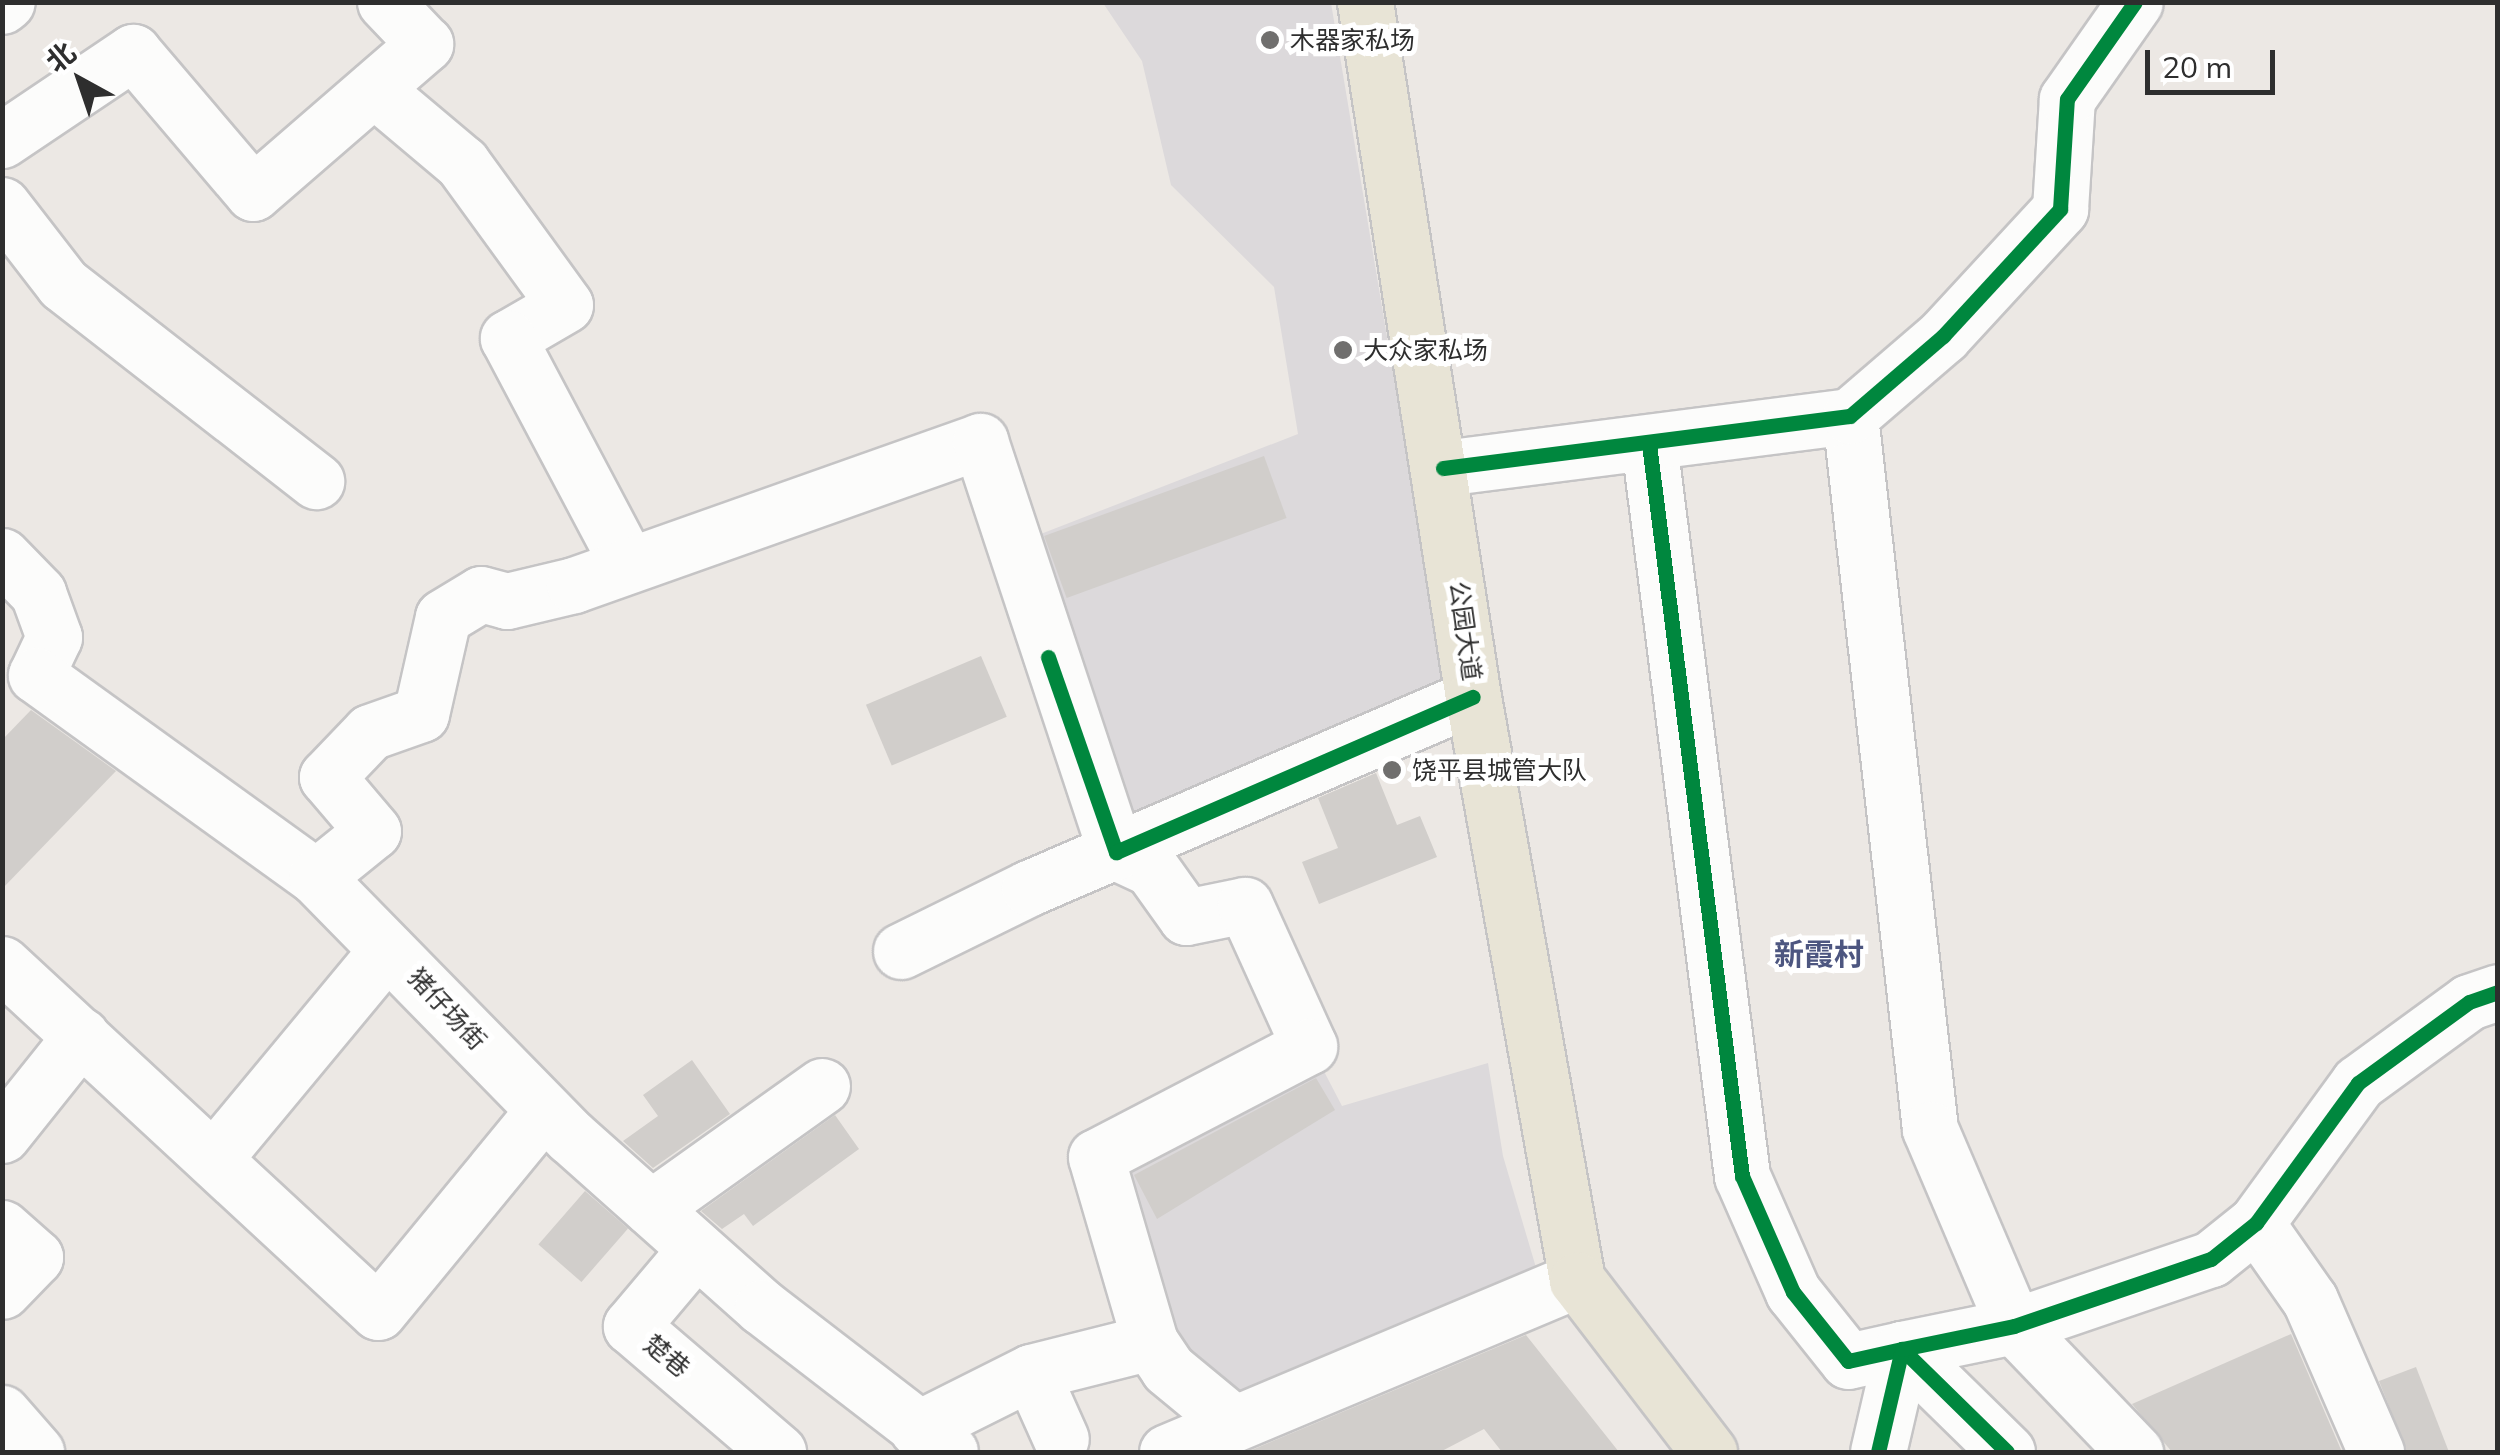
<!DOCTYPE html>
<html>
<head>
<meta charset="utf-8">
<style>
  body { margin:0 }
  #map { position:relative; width:2500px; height:1455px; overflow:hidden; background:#ece8e4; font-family:Mulish,"Noto Sans SC",sans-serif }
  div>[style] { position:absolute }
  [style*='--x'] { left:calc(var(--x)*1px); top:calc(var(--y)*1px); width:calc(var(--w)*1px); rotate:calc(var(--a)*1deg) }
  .industrial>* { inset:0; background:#dcd9db }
  .building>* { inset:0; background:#d1cecb; transform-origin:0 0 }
  .roads { filter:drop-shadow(2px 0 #c5c4c5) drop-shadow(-2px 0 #c5c4c5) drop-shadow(0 2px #c5c4c5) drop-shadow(0 -2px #c5c4c5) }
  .minor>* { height:55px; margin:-27.5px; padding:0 27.5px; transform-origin:27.5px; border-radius:27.5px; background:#fcfcfb }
  .major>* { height:55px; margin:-27.5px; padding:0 27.5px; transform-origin:27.5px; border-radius:27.5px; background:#e8e4d6 }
  .cycleway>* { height:15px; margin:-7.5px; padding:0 7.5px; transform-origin:7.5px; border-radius:7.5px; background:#00873e }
  .dots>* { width:28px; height:28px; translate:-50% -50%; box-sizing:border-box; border:5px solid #fff; border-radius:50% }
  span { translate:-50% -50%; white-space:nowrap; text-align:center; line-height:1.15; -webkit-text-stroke:10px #fff; paint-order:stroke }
  .poi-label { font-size:25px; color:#2e2e2e }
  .left { translate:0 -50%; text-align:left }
  .street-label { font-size:25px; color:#2e2e2e }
  .quarter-label { font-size:30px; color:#4d5680; font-weight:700 }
  .frame { position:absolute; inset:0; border:5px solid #2e2e2e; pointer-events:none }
  .north { position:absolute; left:30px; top:30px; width:100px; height:100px; -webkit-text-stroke:8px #fff; paint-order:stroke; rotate:320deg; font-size:28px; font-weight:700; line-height:40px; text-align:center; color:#2e2e2e }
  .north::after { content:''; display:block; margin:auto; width:35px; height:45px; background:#2e2e2e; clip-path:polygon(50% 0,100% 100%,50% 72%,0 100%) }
  .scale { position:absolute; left:2145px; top:50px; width:130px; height:45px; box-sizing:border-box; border:5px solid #2e2e2e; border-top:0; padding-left:12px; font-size:30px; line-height:35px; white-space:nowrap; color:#2e2e2e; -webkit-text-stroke:8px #fff; paint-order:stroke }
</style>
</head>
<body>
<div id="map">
  <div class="industrial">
    <i style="clip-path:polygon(1103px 3px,1331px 3px,1447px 694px,1128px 829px,1033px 537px,1298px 434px,1274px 287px,1171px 185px,1142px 61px)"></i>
    <i style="clip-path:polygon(1316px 1056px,1342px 1106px,1488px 1063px,1503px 1156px,1540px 1281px,1246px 1403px,1170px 1357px,1110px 1162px)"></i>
  </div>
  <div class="building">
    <i style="left:1264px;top:456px;width:66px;height:234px;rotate:70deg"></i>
    <i style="left:981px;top:656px;width:66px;height:125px;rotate:67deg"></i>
    <i style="clip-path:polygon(31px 710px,116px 771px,2px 889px,2px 740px)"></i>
    <i style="clip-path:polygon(1376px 773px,1397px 825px,1420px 816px,1437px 857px,1319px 904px,1302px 862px,1338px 848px,1318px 798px)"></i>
    <i style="clip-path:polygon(692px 1060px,730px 1114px,653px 1168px,623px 1141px,658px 1116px,643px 1095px)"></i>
    <i style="clip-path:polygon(1316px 1078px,1335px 1110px,1157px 1219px,1134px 1175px)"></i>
    <i style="clip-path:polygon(835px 1115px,859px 1149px,753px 1226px,744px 1214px,722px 1229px,701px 1211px)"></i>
    <i style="left:585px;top:1191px;width:57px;height:71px;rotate:41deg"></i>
    <i style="clip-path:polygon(2291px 1334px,2342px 1452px,2172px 1452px,2132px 1404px)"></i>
    <i style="clip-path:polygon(1526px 1335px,1619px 1452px,1502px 1452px,1484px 1429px,1440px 1452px,1247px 1452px)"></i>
    <i style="clip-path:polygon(2416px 1367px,2449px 1452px,2407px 1452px,2379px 1381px)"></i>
  </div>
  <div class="roads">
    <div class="minor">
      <i style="--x:2;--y:6;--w:6;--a:-39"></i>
      <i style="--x:374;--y:89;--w:115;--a:40.1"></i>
      <i style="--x:462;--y:163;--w:175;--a:54"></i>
      <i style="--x:565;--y:305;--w:66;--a:149.9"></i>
      <i style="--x:508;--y:338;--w:255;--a:62.1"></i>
      <i style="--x:2;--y:140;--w:158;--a:-33.9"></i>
      <i style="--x:133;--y:52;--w:185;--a:49.6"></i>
      <i style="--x:253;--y:193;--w:228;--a:-40.9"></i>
      <i style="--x:425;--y:44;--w:58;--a:-133.6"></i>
      <i style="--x:2;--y:205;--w:100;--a:52.3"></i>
      <i style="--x:63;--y:284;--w:321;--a:37.9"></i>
      <i style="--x:1850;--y:416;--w:717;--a:83.6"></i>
      <i style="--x:1930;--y:1129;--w:214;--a:66.9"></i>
      <i style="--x:2014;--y:1326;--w:175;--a:46.2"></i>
      <i style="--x:1649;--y:444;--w:738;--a:82.76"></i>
      <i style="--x:1742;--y:1176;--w:127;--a:66.3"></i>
      <i style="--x:1793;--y:1292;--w:88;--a:51.4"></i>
      <i style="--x:1848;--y:1361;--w:55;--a:-12.5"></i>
      <i style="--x:1902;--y:1349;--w:147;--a:44.4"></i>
      <i style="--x:1443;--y:468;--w:410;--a:-7.3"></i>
      <i style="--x:1850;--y:416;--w:123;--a:-40.7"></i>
      <i style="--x:1943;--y:336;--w:173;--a:-47.3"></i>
      <i style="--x:2060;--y:209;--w:110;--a:-86.4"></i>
      <i style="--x:2067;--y:99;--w:118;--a:-55"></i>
      <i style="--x:2;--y:556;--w:52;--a:45.8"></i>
      <i style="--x:38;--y:593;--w:47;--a:70"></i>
      <i style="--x:54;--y:637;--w:42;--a:115.3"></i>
      <i style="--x:36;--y:675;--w:345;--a:35.8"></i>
      <i style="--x:316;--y:877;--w:364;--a:45.6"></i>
      <i style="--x:571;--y:1137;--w:256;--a:41.7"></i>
      <i style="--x:762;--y:1307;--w:237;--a:37.6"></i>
      <i style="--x:1116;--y:852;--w:38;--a:25"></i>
      <i style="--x:1151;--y:868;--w:60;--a:54.5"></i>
      <i style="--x:1186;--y:917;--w:60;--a:-11.5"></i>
      <i style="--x:1245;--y:905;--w:155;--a:65.6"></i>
      <i style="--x:1309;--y:1046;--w:240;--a:152.5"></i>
      <i style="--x:1096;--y:1157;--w:193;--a:73.7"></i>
      <i style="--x:316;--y:877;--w:73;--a:-38.9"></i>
      <i style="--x:373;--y:831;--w:71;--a:-130.4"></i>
      <i style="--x:327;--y:777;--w:62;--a:-46.3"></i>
      <i style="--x:370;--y:732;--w:54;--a:-19.4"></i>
      <i style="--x:421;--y:714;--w:99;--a:-77.2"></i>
      <i style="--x:443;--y:617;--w:44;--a:-31.2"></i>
      <i style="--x:481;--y:594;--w:27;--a:15"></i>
      <i style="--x:507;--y:601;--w:69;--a:-13.4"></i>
      <i style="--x:574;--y:585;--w:431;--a:-19.5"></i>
      <i style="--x:980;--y:441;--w:433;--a:71.7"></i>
      <i style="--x:901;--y:951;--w:143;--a:-26.2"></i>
      <i style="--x:1029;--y:888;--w:483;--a:-23.3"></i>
      <i style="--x:2;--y:964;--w:512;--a:42.79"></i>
      <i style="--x:378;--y:1312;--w:261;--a:-50.6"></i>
      <i style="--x:2;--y:1135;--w:127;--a:-51.4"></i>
      <i style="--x:215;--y:1157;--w:269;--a:-50.3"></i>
      <i style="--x:651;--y:1208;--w:210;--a:-35.5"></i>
      <i style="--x:2256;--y:1223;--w:94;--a:55"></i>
      <i style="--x:2310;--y:1300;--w:166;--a:66.5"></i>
      <i style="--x:2;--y:1228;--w:44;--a:41.3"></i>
      <i style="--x:35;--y:1257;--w:47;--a:134.1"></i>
      <i style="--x:696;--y:1249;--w:101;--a:130.2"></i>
      <i style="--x:631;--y:1326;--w:194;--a:40.6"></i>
      <i style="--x:1031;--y:1372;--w:123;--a:-14.1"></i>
      <i style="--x:1150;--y:1342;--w:32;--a:56"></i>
      <i style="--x:1168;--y:1369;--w:82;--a:39.5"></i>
      <i style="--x:2;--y:1413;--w:52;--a:48.9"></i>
      <i style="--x:917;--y:1429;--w:127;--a:-26.6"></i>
      <i style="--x:1031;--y:1372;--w:73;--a:65.9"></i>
      <i style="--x:1167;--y:1452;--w:445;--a:-22.8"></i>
      <i style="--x:1878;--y:1452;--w:106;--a:-76.9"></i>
      <i style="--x:1902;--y:1349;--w:114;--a:-11.6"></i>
      <i style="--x:2014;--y:1326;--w:208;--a:-18.8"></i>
      <i style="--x:2211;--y:1259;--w:58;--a:-38.7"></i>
      <i style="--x:2256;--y:1223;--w:173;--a:-53.9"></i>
      <i style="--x:2358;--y:1083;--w:137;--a:-36.1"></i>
      <i style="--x:2469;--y:1002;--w:31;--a:-19"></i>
    </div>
    <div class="major">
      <i style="--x:1365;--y:2;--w:703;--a:81.17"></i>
      <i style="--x:1473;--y:697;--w:592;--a:79.89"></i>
      <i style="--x:1577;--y:1280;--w:217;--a:52.5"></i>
    </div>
  </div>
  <div class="cycleway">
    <i style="--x:1649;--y:444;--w:738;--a:82.76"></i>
    <i style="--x:1742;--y:1176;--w:127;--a:66.3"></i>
    <i style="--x:1793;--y:1292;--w:88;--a:51.4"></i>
    <i style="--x:1848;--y:1361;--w:55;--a:-12.5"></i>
    <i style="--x:1902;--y:1349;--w:147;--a:44.4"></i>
    <i style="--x:1443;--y:468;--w:410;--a:-7.3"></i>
    <i style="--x:1850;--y:416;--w:123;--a:-40.7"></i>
    <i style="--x:1943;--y:336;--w:173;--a:-47.3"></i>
    <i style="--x:2060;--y:209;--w:110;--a:-86.4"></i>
    <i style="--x:2067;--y:99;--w:118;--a:-55"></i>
    <i style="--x:1048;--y:657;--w:207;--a:70.8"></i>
    <i style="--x:1116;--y:852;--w:389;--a:-23.5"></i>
    <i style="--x:1878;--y:1452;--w:106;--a:-76.9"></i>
    <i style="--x:1902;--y:1349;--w:114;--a:-11.6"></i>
    <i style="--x:2014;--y:1326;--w:208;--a:-18.8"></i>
    <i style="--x:2211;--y:1259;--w:58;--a:-38.7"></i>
    <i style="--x:2256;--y:1223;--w:173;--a:-53.9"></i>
    <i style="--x:2358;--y:1083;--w:137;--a:-36.1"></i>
    <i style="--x:2469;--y:1002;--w:31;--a:-19"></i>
  </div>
  <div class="dots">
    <i style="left:1270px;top:40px;background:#706f6e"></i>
    <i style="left:1343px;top:350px;background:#706f6e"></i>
    <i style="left:1392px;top:770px;background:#706f6e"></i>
  </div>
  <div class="poi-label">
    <span class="left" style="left:1290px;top:40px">木器家私场</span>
    <span class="left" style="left:1363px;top:350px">大众家私场</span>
    <span class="left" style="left:1412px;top:770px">饶平县城管大队</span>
  </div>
  <div class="street-label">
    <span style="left:1465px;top:631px;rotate:82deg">公园大道</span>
    <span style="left:447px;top:1009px;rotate:47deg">猪仔场街</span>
    <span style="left:667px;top:1356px;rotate:39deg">楚巷</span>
  </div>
  <div class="quarter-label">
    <span style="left:1819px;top:954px">新霞村</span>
  </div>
  <div class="frame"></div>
  <div class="north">北</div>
  <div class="scale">20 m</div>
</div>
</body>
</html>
